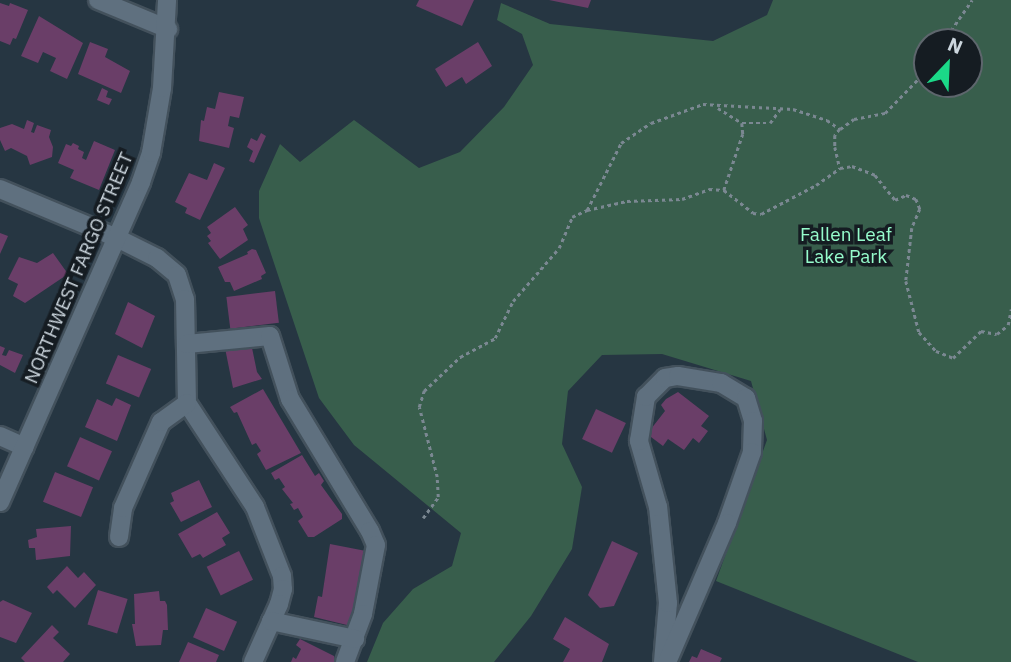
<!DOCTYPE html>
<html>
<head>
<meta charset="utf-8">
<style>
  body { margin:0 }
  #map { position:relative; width:1011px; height:662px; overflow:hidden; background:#263642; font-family:"IBM Plex Sans",sans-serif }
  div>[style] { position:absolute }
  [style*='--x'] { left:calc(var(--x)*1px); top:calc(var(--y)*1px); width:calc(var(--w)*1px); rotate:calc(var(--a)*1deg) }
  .green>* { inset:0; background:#385e4c }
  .building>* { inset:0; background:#6a3e68; transform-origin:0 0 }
  .path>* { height:2.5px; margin-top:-1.25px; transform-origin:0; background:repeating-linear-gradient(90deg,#7b8892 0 3.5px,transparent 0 7px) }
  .roads { filter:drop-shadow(2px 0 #43515c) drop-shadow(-2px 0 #43515c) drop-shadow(0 2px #43515c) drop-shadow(0 -2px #43515c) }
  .minor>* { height:18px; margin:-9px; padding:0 9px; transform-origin:9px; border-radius:9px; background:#5f707f }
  span { translate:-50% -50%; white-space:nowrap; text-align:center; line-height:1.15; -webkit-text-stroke:7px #151c22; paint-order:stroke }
  .park-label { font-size:19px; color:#96fccc }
  .street-label { font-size:19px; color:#ccd6de }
  .north { position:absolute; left:913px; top:28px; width:70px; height:70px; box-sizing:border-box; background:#151c22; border:2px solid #5e666d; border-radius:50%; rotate:23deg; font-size:19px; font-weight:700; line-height:28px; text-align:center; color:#ccd6de }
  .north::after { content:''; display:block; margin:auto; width:24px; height:32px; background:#1bd988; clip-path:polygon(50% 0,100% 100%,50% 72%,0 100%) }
</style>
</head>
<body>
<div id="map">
  <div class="green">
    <i style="clip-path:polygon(evenodd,773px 0,1011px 0,1011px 662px,918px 662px,716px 581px,767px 440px,751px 381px,662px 354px,602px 355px,568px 391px,562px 444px,582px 487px,572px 549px,531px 616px,494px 662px,367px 662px,383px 623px,413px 589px,452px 566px,461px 533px,354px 445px,319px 398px,259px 218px,259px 191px,280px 144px,300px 162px,354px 120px,419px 168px,460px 152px,504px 107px,533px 65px,522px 34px,497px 20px,501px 3px,550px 24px,713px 41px,767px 15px,773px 0,927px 42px,969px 42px,969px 84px,927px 84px,927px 42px)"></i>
  </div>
  <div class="building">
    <i style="clip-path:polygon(419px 0,474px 0,462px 26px,416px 6px)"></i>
    <i style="clip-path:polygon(549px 0,591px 0,588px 8px)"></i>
    <i style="clip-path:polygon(0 3px,9px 6px,10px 3px,28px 10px,16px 39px,13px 38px,10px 45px,0 41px)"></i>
    <i style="clip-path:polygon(39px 16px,83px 43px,67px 79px,50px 71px,56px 58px,43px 52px,38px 63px,21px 56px)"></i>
    <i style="clip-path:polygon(90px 42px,108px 49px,105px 57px,130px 71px,121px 93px,78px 74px)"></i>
    <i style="clip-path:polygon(478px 42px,492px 66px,466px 84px,462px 77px,446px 87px,435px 69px)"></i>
    <i style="clip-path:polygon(102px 88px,108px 91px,106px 97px,112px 99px,109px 105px,97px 100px)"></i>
    <i style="clip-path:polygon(219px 92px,244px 97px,239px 118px,230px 116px,228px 126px,234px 128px,229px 148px,199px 141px,201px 120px,204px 121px,207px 107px,215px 109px)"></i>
    <i style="clip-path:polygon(27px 120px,34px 123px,31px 132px,34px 133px,37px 125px,51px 130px,49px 137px,53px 147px,52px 157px,30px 165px,27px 156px,11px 148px,5px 151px,0 140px,0 128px,12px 124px,24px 129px)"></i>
    <i style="clip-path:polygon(261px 133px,266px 136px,254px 163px,249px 161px,253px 151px,247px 147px,251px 138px,257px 141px)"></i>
    <i style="clip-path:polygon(94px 141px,115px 150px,99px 190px,70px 178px,74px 170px,58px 163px,66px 144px,71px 146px,73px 143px,79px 146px,78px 149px,84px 152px,82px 158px,86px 160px)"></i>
    <i style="clip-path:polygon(214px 163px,225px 168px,200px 220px,185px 213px,187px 208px,175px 202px,189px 173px,207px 180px)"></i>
    <i style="clip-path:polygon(235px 207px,248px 225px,243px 229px,248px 240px,220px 259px,208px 243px,211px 241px,207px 236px,211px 233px,207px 227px)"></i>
    <i style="clip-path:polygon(0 233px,8px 236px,0 254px)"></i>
    <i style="clip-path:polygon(252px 249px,256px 250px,266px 273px,261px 276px,262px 279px,234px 291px,230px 282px,225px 282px,218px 267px,248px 254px,247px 252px)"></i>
    <i style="clip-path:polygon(53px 253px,68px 274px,25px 303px,13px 296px,18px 284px,8px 279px,19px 257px,37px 263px)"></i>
    <i style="left:275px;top:291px;width:32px;height:49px;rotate:83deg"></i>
    <i style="clip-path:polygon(128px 302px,155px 316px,142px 348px,115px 334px)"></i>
    <i style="clip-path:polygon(251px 343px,257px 372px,262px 379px,233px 388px,225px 348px)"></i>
    <i style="clip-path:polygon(0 346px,5px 348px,2px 355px,6px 356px,9px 350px,23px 355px,15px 373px,0 365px)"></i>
    <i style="left:118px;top:355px;width:36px;height:31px;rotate:23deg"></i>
    <i style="clip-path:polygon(263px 389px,301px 453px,266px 470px,257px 454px,261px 451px,256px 443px,252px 445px,237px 412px,234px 413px,230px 407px)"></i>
    <i style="clip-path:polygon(678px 392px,709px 416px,701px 426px,708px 431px,699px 443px,693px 438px,684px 450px,668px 439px,663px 446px,647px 434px,665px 411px,661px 405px,666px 399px)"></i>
    <i style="clip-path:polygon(116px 398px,131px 405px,117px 441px,85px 427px,97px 399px,112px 406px)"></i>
    <i style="left:596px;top:409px;width:33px;height:33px;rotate:25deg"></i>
    <i style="left:80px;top:437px;width:35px;height:32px;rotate:24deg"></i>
    <i style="clip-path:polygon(302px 455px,315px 476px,319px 473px,324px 481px,321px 485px,342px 514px,342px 519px,314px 537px,308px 537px,298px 521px,303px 517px,298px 508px,294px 510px,290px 504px,293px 503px,282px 489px,285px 487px,279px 478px,275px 480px,271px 473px)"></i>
    <i style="left:55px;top:472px;width:41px;height:32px;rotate:22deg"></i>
    <i style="clip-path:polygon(199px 480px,212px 507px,181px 522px,170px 503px,174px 501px,171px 493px)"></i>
    <i style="clip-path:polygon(217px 512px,230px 533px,222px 538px,226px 545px,203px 558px,200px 554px,192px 558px,178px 534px)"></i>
    <i style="clip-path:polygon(71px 526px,70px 556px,36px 560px,35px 548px,29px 548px,28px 540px,37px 537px,36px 529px)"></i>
    <i style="clip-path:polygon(612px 541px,638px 553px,614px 606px,600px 608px,588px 595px)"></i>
    <i style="clip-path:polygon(330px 544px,366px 551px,359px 607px,351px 626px,314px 617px,318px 596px,322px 597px)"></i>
    <i style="left:239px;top:551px;width:32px;height:36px;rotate:64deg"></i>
    <i style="clip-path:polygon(67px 566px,78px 578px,84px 572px,96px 585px,75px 608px,57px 590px,53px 594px,47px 587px)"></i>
    <i style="left:98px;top:590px;width:31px;height:36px;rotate:17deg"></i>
    <i style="clip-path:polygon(159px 591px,160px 601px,165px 601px,167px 605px,168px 630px,163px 630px,161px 645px,136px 646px,132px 624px,135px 624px,134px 594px)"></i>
    <i style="clip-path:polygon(3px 600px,32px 613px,16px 643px,0 637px,0 602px)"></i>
    <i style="left:206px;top:608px;width:34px;height:32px;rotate:24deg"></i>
    <i style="clip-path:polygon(565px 617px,609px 644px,602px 662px,563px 662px,570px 649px,553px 639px)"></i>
    <i style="clip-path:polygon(52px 625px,59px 632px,53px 638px,70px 654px,63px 662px,25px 662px,21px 658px)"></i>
    <i style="clip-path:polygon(300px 639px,334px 656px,336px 662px,291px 662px,293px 657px,296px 659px,301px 649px,296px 645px)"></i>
    <i style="clip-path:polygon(188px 642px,219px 655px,216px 662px,179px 662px)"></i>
    <i style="clip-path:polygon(701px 649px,722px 658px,720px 662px,689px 662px,692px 656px,697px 658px)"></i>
  </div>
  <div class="path">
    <i style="--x:943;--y:42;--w:51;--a:-55.4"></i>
    <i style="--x:718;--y:108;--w:28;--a:32"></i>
    <i style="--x:742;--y:123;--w:11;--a:85"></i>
    <i style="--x:743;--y:134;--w:59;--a:108.7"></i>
    <i style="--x:742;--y:123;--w:28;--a:0"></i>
    <i style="--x:770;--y:123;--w:17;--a:-54"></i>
    <i style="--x:840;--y:129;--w:8;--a:130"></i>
    <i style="--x:835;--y:135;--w:12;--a:90"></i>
    <i style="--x:835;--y:147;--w:22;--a:77"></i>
    <i style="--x:587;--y:210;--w:41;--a:-12.7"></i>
    <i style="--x:627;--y:201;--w:55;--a:-2.1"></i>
    <i style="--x:682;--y:199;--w:29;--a:-20"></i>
    <i style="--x:709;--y:189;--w:15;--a:4"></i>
    <i style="--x:724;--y:190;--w:37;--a:38"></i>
    <i style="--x:753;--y:213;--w:8;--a:7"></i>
    <i style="--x:761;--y:214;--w:62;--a:-27.8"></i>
    <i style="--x:816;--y:185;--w:29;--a:-35"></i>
    <i style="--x:840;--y:168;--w:12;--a:-9"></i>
    <i style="--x:852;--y:166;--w:25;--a:21"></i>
    <i style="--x:875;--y:175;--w:32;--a:51"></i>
    <i style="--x:895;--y:200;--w:12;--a:-24"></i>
    <i style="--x:906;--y:195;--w:11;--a:22"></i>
    <i style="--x:916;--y:199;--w:11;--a:68"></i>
    <i style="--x:920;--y:209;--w:21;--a:113"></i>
    <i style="--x:912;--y:228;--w:53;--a:96.5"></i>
    <i style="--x:906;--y:281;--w:53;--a:75.7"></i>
    <i style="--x:919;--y:332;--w:25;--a:48"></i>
    <i style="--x:936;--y:351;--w:18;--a:22"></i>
    <i style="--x:953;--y:358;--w:39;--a:-44"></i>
    <i style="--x:981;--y:331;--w:16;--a:11"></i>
    <i style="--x:997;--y:334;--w:14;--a:-39"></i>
    <i style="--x:1008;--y:325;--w:16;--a:-79"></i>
    <i style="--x:423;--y:518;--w:26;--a:-54"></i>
    <i style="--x:438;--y:497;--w:20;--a:-93"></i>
    <i style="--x:437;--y:477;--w:72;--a:-104.4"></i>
    <i style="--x:419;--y:407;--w:17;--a:-73"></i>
    <i style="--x:424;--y:391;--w:50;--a:-43.4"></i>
    <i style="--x:460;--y:357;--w:40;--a:-28"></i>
    <i style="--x:495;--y:338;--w:41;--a:-64.1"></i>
    <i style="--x:513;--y:301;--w:70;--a:-49"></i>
    <i style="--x:559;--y:248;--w:34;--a:-67"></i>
    <i style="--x:572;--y:217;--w:17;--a:-25"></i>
    <i style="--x:587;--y:210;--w:75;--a:-63.1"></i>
    <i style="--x:621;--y:143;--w:36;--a:-34"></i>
    <i style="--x:651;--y:123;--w:55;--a:-20.1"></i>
    <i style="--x:703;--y:104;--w:90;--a:3.2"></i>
    <i style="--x:793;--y:109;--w:36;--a:18"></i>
    <i style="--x:827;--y:120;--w:16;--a:35"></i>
    <i style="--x:840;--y:129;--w:17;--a:-36"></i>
    <i style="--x:854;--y:119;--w:32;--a:-11"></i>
    <i style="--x:885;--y:113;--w:60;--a:-45.7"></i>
  </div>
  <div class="roads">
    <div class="minor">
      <i style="--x:98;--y:0;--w:76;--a:22.5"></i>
      <i style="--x:0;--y:189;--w:127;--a:22.7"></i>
      <i style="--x:117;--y:238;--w:45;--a:26.6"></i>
      <i style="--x:157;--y:258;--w:26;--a:40"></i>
      <i style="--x:177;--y:275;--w:25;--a:72"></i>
      <i style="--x:185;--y:299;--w:104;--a:88.9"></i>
      <i style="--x:187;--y:403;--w:124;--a:56.8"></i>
      <i style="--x:255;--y:507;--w:74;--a:68.6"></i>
      <i style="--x:282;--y:576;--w:13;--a:86"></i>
      <i style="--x:283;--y:589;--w:16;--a:105"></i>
      <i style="--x:279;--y:604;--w:64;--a:114.1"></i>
      <i style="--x:187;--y:344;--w:83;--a:-5.5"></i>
      <i style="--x:270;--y:336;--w:66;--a:72.4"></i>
      <i style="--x:290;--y:399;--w:154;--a:58.8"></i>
      <i style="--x:370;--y:531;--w:15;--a:67"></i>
      <i style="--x:376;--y:545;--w:70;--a:100.7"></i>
      <i style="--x:363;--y:614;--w:51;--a:110.6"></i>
      <i style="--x:0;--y:436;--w:27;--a:24"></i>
      <i style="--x:0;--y:502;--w:350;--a:-66.2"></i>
      <i style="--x:141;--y:182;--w:31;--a:-71"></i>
      <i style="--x:151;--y:153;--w:66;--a:-80.4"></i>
      <i style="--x:162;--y:88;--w:88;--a:-86.7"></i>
      <i style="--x:119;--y:537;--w:29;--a:-82"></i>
      <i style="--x:123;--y:508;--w:94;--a:-66.2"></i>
      <i style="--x:161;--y:422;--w:32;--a:-36"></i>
      <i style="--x:271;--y:621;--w:86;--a:12.1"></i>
      <i style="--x:663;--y:662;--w:59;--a:-85.2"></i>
      <i style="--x:668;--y:603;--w:97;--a:-95.9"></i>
      <i style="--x:658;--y:507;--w:69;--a:-106.1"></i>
      <i style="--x:639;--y:441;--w:45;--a:-81"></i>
      <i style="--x:646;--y:397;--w:27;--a:-45"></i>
      <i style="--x:665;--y:378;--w:13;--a:-9"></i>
      <i style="--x:678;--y:376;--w:44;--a:9.2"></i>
      <i style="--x:721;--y:383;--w:29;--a:31"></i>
      <i style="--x:746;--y:398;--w:24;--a:73"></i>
      <i style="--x:753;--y:421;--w:31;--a:92"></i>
      <i style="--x:752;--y:452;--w:75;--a:109.4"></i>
      <i style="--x:727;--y:523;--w:151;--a:113.3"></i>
    </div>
  </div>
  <div class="park-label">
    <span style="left:846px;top:246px">Fallen Leaf<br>Lake Park</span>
  </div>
  <div class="street-label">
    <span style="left:79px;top:268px;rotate:-67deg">NORTHWEST FARGO STREET</span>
  </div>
  <div class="north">N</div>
</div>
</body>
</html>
